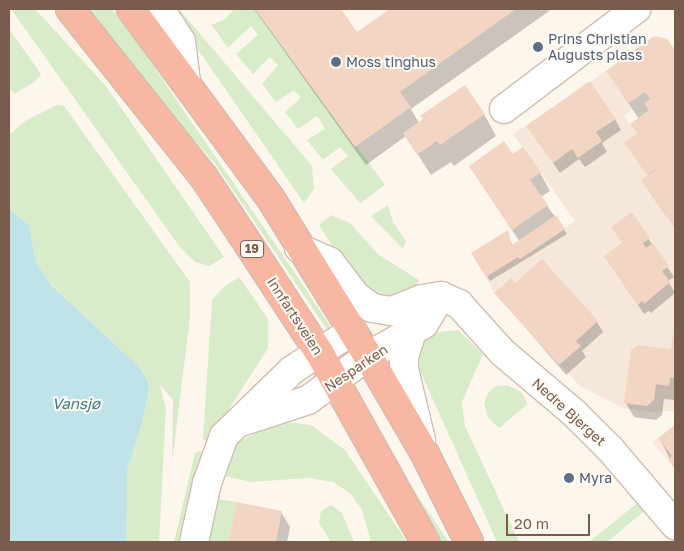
<!DOCTYPE html>
<html>
<head>
<meta charset="utf-8">
<style>
  body { margin:0 }
  #map { position:relative; width:684px; height:551px; overflow:hidden; background:#fdf6ec; font-family:"Golos Text",sans-serif }
  div>[style] { position:absolute }
  [style*='--x'] { left:calc(var(--x)*1px); top:calc(var(--y)*1px); width:calc(var(--w)*1px); rotate:calc(var(--a)*1deg) }
  .residential>* { inset:0; background:#f5e8da }
  .commercial>* { inset:0; background:#fde8e0 }
  .green>* { inset:0; background:#d8ecc9 }
  .water>* { inset:0; background:#bfe3e8 }
  .shadow>* { inset:0; background:#0003 }
  .building>* { inset:0; background:#f3d5c3 }
  .roads { filter:drop-shadow(1px 0 #d1beb0) drop-shadow(-1px 0 #d1beb0) drop-shadow(0 1px #d1beb0) drop-shadow(0 -1px #d1beb0) }
  .minor>* { height:28px; margin:-14px; padding:0 14px; transform-origin:14px; border-radius:14px; background:#fff }
  .highway>* { height:28px; margin:-14px; padding:0 14px; transform-origin:14px; border-radius:14px; background:#f7b7a3 }
  .dots>* { width:14px; height:14px; translate:-50% -50%; box-sizing:border-box; border:2px solid #fffaf3; border-radius:50% }
  span { translate:-50% -50%; white-space:nowrap; text-align:center; line-height:1.15; -webkit-text-stroke:4px #fffaf3; paint-order:stroke }
  .shield-label span { padding:1px 4px; background:#fffaf3; border:1px solid; border-radius:4px; -webkit-text-stroke-width:0 }
  .shield-label { font-size:12px; color:#7a5c4d; font-weight:700 }
  .service-label { font-size:14px; color:#4e5e75 }
  .left { translate:0 -50%; text-align:left }
  .street-label { font-size:14px; color:#7a5c4d }
  .water-label { font-size:15px; color:#437c86; font-style:italic }
  .frame { position:absolute; inset:0; border:10px solid #7a5c4d; pointer-events:none }
  .scale { position:absolute; left:506px; top:514px; width:84px; height:22px; box-sizing:border-box; border:2px solid #7a5c4d; border-top:0; padding-left:6px; font-size:15px; line-height:18px; white-space:nowrap; color:#7a5c4d; -webkit-text-stroke:4px #fffaf3; paint-order:stroke }
</style>
</head>
<body>
<div id="map">
  <div class="residential">
    <i style="clip-path:polygon(606px 71px,633px 109px,624px 116px,660px 167px,642px 181px,675px 228px,675px 411px,653px 412px,623px 408px,580px 386px,494px 293px,486px 277px,518px 257px,520px 259px,575px 221px,513px 134px)"></i>
  </div>
  <div class="commercial">
    <i style="clip-path:polygon(675px 425px,675px 469px,652px 442px)"></i>
  </div>
  <div class="green">
    <i style="clip-path:polygon(11px 9px,35px 9px,106px 86px,224px 257px,209px 266px,195px 262px,179px 246px)"></i>
    <i style="clip-path:polygon(88px 9px,111px 9px,130px 32px,297px 276px,330px 326px,328px 331px,216px 165px,145px 84px)"></i>
    <i style="clip-path:polygon(170px 9px,179px 9px,312px 166px,314px 189px,304px 203px)"></i>
    <i style="clip-path:polygon(234px 9px,255px 9px,385px 185px,360px 203px,331px 169px,348px 156px,340px 147px,323px 160px,307px 140px,325px 129px,317px 116px,298px 129px,285px 112px,301px 98px,294px 90px,276px 102px,262px 84px,278px 65px,270px 57px,253px 74px,236px 54px,258px 35px,251px 26px,228px 48px,216px 31px,211px 25px,224px 20px)"></i>
    <i style="clip-path:polygon(9px 29px,41px 74px,36px 81px,14px 94px,9px 88px)"></i>
    <i style="clip-path:polygon(57px 105px,64px 106px,190px 282px,190px 317px,172px 464px,173px 400px,160px 385px,166px 409px,159px 542px,126px 542px,125px 530px,127px 471px,142px 423px,149px 391px,148px 381px,137px 365px,51px 285px,36px 262px,29px 225px,9px 209px,9px 135px,25px 121px)"></i>
    <i style="clip-path:polygon(388px 205px,393px 222px,406px 241px,403px 249px,371px 216px)"></i>
    <i style="clip-path:polygon(331px 215px,350px 223px,379px 255px,419px 280px,414px 291px,387px 301px,357px 285px,319px 225px)"></i>
    <i style="clip-path:polygon(239px 277px,268px 319px,268px 348px,208px 442px,203px 439px,212px 300px,224px 287px)"></i>
    <i style="clip-path:polygon(458px 330px,483px 354px,462px 402px,465px 426px,519px 542px,497px 542px,417px 364px,418px 347px,427px 338px,439px 332px)"></i>
    <i style="clip-path:polygon(507px 385px,521px 392px,528px 404px,499px 428px,488px 417px,484px 403px,488px 393px,496px 386px)"></i>
    <i style="clip-path:polygon(294px 423px,311px 425px,345px 450px,407px 542px,371px 542px,362px 510px,350px 493px,333px 482px,308px 478px,251px 482px,225px 476px,221px 468px,232px 448px,242px 440px,275px 424px)"></i>
    <i style="clip-path:polygon(200px 451px,204px 454px,184px 542px,174px 542px,195px 453px)"></i>
    <i style="clip-path:polygon(396px 467px,430px 514px,449px 542px,436px 542px)"></i>
    <i style="clip-path:polygon(216px 499px,236px 502px,229px 542px,204px 542px)"></i>
    <i style="clip-path:polygon(641px 500px,647px 509px,607px 542px,589px 542px)"></i>
    <i style="clip-path:polygon(331px 505px,342px 513px,354px 542px,331px 542px,319px 523px,321px 511px)"></i>
  </div>
  <div class="water">
    <i style="clip-path:polygon(9px 209px,29px 225px,36px 262px,51px 285px,137px 365px,148px 381px,149px 391px,142px 423px,127px 471px,126px 542px,9px 542px)"></i>
  </div>
  <div class="shadow">
    <i style="clip-path:polygon(254px 9px,339px 9px,357px 34px,392px 9px,552px 9px,411px 109px,419px 123px,484px 114px,496px 136px,454px 166px,451px 162px,431px 175px,406px 136px,366px 165px)"></i>
    <i style="clip-path:polygon(666px 40px,675px 53px,675px 228px,652px 196px,643px 181px,649px 177px,629px 149px,638px 135px,632px 125px,639px 119px,607px 71px)"></i>
    <i style="clip-path:polygon(615px 119px,621px 130px,602px 143px,607px 152px,585px 167px,579px 159px,560px 173px,534px 136px)"></i>
    <i style="clip-path:polygon(513px 155px,540px 173px,550px 191px,541px 197px,567px 234px,490px 281px,473px 254px,507px 232px,513px 246px,520px 242px,470px 167px)"></i>
    <i style="clip-path:polygon(632px 214px,674px 277px,668px 281px,675px 293px,651px 313px,649px 311px,644px 314px,605px 257px,623px 244px,612px 227px)"></i>
    <i style="clip-path:polygon(496px 293px,597px 322px,603px 332px,582px 351px,586px 357px,566px 375px)"></i>
    <i style="clip-path:polygon(675px 325px,675px 400px,664px 399px,662px 415px,656px 420px,634px 417px,626px 403px,673px 356px)"></i>
    <i style="clip-path:polygon(675px 427px,675px 470px,660px 439px)"></i>
    <i style="clip-path:polygon(237px 504px,281px 512px,290px 527px,287px 542px,230px 542px)"></i>
  </div>
  <div class="building">
    <i style="clip-path:polygon(255px 9px,341px 9px,357px 32px,390px 9px,516px 9px,400px 92px,411px 107px,355px 147px)"></i>
    <i style="clip-path:polygon(654px 36px,667px 39px,675px 50px,675px 228px,641px 180px,660px 167px,647px 175px,624px 143px,637px 134px,630px 124px,649px 110px,644px 103px,650px 99px,645px 92px,629px 103px,606px 71px)"></i>
    <i style="clip-path:polygon(590px 81px,616px 119px,596px 132px,602px 141px,578px 158px,572px 149px,553px 163px,526px 126px)"></i>
    <i style="clip-path:polygon(465px 85px,485px 114px,440px 145px,437px 141px,417px 155px,403px 133px,423px 119px,420px 116px)"></i>
    <i style="clip-path:polygon(504px 141px,513px 154px,523px 147px,541px 172px,530px 180px,548px 205px,512px 230px,469px 166px)"></i>
    <i style="clip-path:polygon(632px 212px,650px 238px,643px 243px,646px 248px,653px 243px,669px 266px,662px 271px,670px 282px,644px 304px,642px 301px,638px 305px,604px 256px,622px 243px,611px 227px)"></i>
    <i style="clip-path:polygon(556px 215px,565px 229px,520px 259px,518px 257px,486px 277px,471px 253px,508px 230px,512px 245px)"></i>
    <i style="clip-path:polygon(542px 259px,598px 321px,576px 341px,581px 346px,559px 365px,494px 293px,511px 278px,515px 283px)"></i>
    <i style="clip-path:polygon(675px 322px,675px 378px,670px 378px,669px 386px,656px 384px,654px 400px,647px 406px,624px 403px,631px 350px,638px 345px,671px 349px)"></i>
    <i style="clip-path:polygon(675px 425px,675px 469px,668px 459px,672px 456px,658px 438px)"></i>
    <i style="clip-path:polygon(236px 502px,282px 511px,276px 542px,229px 542px)"></i>
  </div>
  <div class="roads">
    <div class="minor">
      <i style="--x:160;--y:9;--w:38;--a:57"></i>
      <i style="--x:181;--y:41;--w:39;--a:83"></i>
      <i style="--x:504;--y:109;--w:166;--a:-37.1"></i>
      <i style="--x:299;--y:248;--w:34;--a:24"></i>
      <i style="--x:330;--y:262;--w:43;--a:52.6"></i>
      <i style="--x:356;--y:296;--w:20;--a:37"></i>
      <i style="--x:372;--y:308;--w:20;--a:9"></i>
      <i style="--x:392;--y:311;--w:32;--a:-22"></i>
      <i style="--x:422;--y:299;--w:19;--a:-9"></i>
      <i style="--x:441;--y:296;--w:20;--a:24"></i>
      <i style="--x:459;--y:304;--w:64;--a:48.1"></i>
      <i style="--x:502;--y:352;--w:94;--a:40.3"></i>
      <i style="--x:574;--y:413;--w:52;--a:45"></i>
      <i style="--x:611;--y:450;--w:99;--a:49.5"></i>
      <i style="--x:412;--y:332;--w:25;--a:108"></i>
      <i style="--x:404;--y:356;--w:13;--a:90"></i>
      <i style="--x:404;--y:369;--w:73;--a:76.5"></i>
      <i style="--x:238;--y:423;--w:74;--a:-18.2"></i>
      <i style="--x:308;--y:400;--w:74;--a:-36.3"></i>
      <i style="--x:368;--y:356;--w:64;--a:-29.7"></i>
      <i style="--x:424;--y:324;--w:33;--a:-59"></i>
      <i style="--x:194;--y:542;--w:60;--a:-77.6"></i>
      <i style="--x:207;--y:483;--w:50;--a:-70.1"></i>
      <i style="--x:224;--y:436;--w:95;--a:-44.1"></i>
      <i style="--x:292;--y:370;--w:72;--a:-33"></i>
    </div>
    <div class="highway">
      <i style="--x:70;--y:9;--w:213;--a:51.5"></i>
      <i style="--x:203;--y:176;--w:69;--a:56.3"></i>
      <i style="--x:241;--y:233;--w:142;--a:56.8"></i>
      <i style="--x:319;--y:352;--w:218;--a:60.8"></i>
      <i style="--x:131;--y:9;--w:236;--a:53.6"></i>
      <i style="--x:271;--y:199;--w:185;--a:58.3"></i>
      <i style="--x:368;--y:356;--w:113;--a:59.8"></i>
      <i style="--x:425;--y:454;--w:98;--a:63.4"></i>
    </div>
  </div>
  <div class="dots">
    <i style="left:538px;top:47px;background:#5c6f8a"></i>
    <i style="left:336px;top:62px;background:#5c6f8a"></i>
    <i style="left:569px;top:478px;background:#5c6f8a"></i>
  </div>
  <div class="shield-label">
    <span style="left:252px;top:249px">19</span>
  </div>
  <div class="service-label">
    <span class="left" style="left:548px;top:47px">Prins Christian<br>Augusts plass</span>
    <span class="left" style="left:346px;top:62px">Moss tinghus</span>
    <span class="left" style="left:579px;top:478px">Myra</span>
  </div>
  <div class="street-label">
    <span style="left:295px;top:316px;rotate:57deg">Innfartsveien</span>
    <span style="left:356px;top:368px;rotate:-34deg">Nesparken</span>
    <span style="left:569px;top:412px;rotate:42deg">Nedre Bjerget</span>
  </div>
  <div class="water-label">
    <span style="left:76px;top:404px">Vansjø</span>
  </div>
  <div class="frame"></div>
  <div class="scale">20 m</div>
</div>
</body>
</html>
